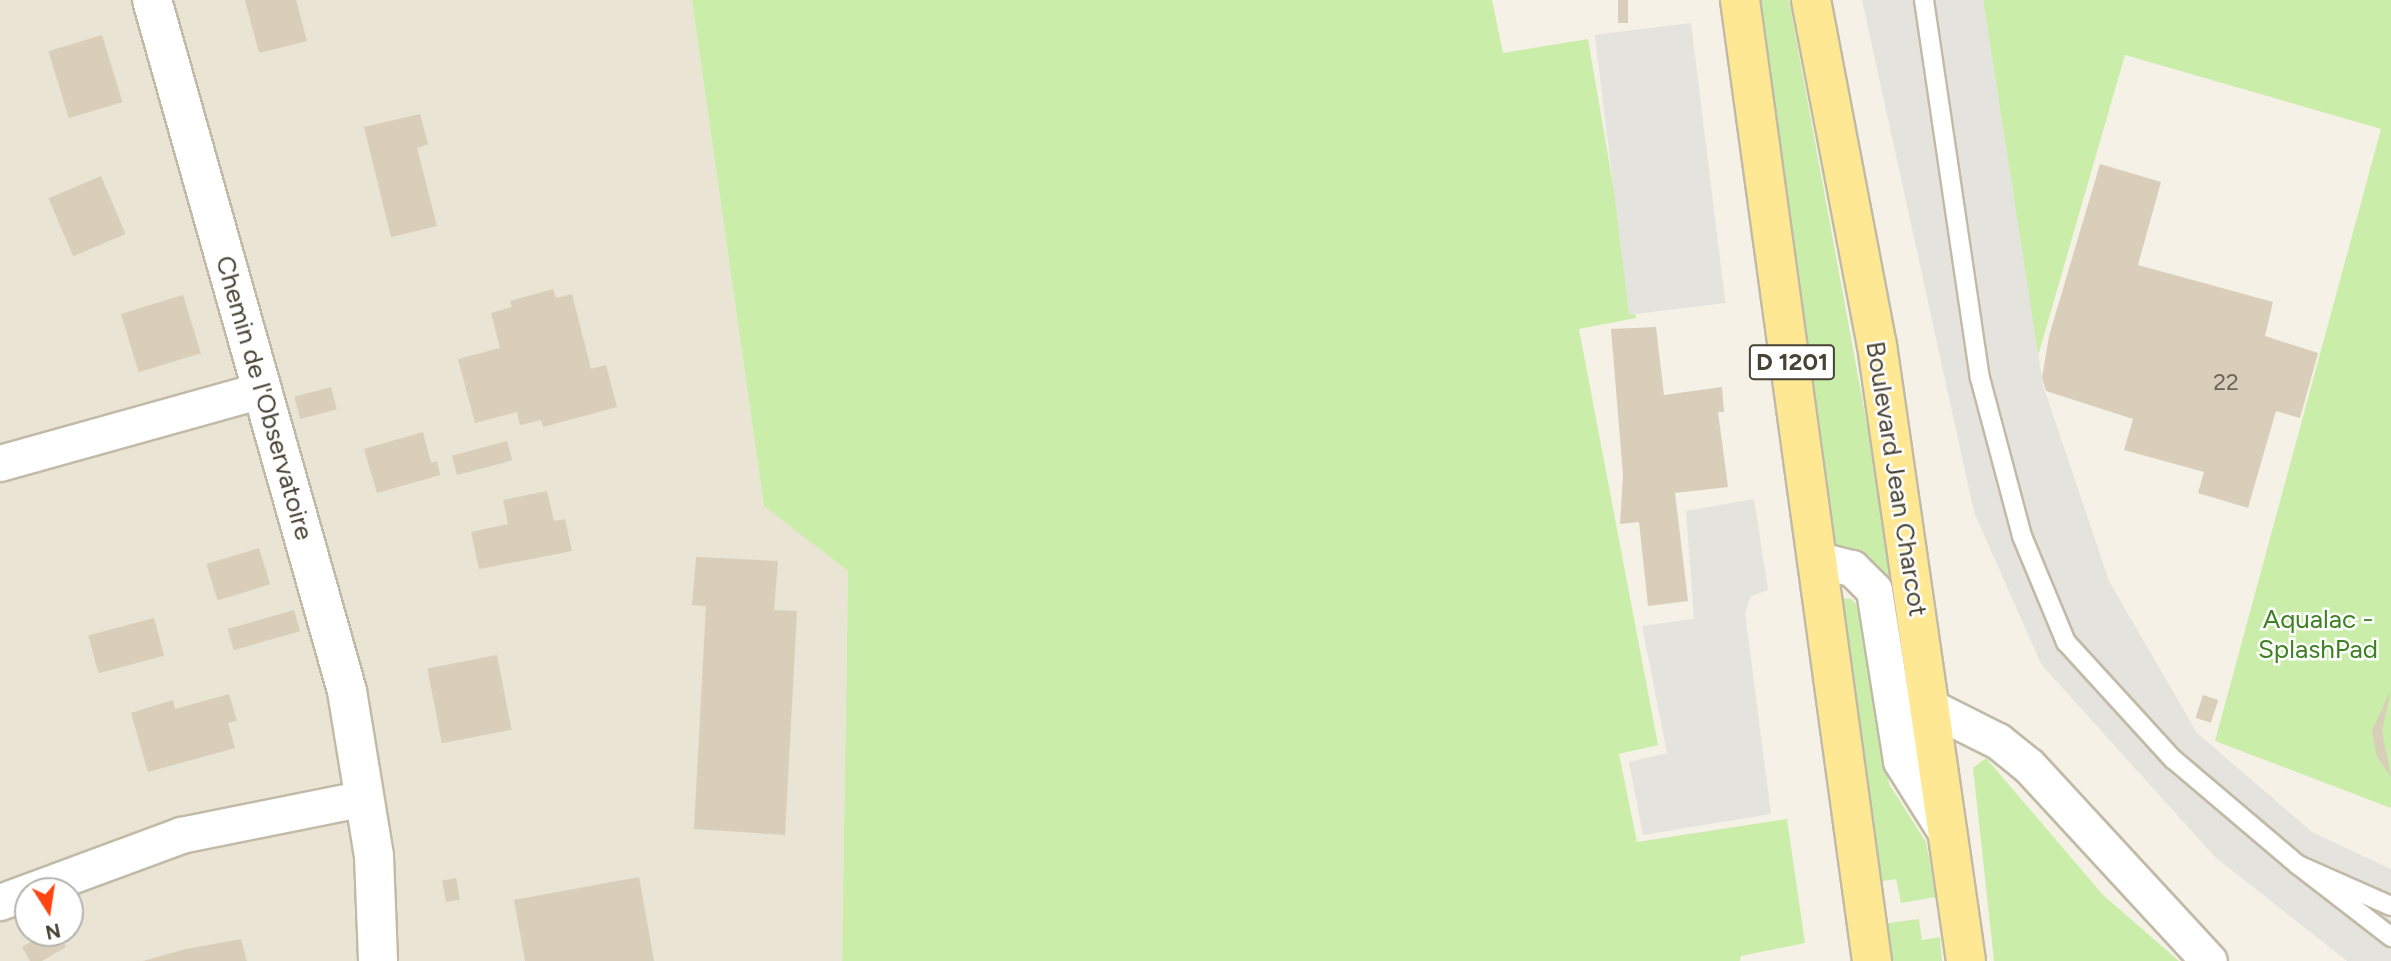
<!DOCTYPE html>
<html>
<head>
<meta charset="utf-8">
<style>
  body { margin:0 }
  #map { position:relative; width:2391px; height:961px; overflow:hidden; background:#f5f1e6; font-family:Figtree,sans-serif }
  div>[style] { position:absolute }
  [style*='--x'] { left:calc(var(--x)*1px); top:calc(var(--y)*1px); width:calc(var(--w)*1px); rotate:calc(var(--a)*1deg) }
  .residential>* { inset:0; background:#e9e4d3 }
  .green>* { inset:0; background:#caeea9 }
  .parking>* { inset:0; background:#e5e3de; transform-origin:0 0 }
  .building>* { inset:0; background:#d8ceba; transform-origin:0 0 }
  .roads { filter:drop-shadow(2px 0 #c1baa7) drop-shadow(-2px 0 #c1baa7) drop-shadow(0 2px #c1baa7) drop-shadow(0 -2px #c1baa7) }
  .service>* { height:18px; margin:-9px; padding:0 9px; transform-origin:9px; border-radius:9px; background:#fff }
  .minor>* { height:35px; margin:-17.5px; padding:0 17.5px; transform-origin:17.5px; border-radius:17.5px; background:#fff }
  .tertiary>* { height:38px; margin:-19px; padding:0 19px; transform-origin:19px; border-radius:19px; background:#fff }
  .primary>* { height:38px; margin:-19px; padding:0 19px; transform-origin:19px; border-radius:19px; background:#ffe894 }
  span { translate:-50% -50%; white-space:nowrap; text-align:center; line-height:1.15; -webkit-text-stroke:5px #fff; paint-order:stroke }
  .number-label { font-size:23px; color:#6c6556 }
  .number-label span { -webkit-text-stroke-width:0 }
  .shield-label span { padding:2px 5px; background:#fff; border:2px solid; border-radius:5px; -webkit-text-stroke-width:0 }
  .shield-label { font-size:24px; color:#484234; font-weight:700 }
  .street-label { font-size:26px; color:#484234 }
  .park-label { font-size:26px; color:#3e8120 }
  .north { position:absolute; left:14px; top:877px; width:70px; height:70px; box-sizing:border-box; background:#fff; border:2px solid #b6b3ae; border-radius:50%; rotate:168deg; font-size:19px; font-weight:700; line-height:28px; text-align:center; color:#484234 }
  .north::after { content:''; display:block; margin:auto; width:24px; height:32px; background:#ff4612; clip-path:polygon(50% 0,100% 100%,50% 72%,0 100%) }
</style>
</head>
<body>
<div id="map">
  <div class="residential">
    <i style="clip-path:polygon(evenodd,0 0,692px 0,764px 505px,848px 571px,842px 961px,0 961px,0 0,28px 891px,70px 891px,70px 933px,28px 933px,28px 891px)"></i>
  </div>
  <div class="green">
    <i style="clip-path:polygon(692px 0,1492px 0,1503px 53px,1588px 39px,1636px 318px,1579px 329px,1658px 745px,1619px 754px,1637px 842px,1787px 819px,1805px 943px,1741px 956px,1740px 961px,842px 961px,848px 571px,764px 506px)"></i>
    <i style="clip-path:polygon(1753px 0,1789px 0,1867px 425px,1916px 720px,1912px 726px,1888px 585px,1830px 547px)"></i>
    <i style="clip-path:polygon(1983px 0,2391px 0,2391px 808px,2215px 741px,2381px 129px,2125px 55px,2038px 356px)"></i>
    <i style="clip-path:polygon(1837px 597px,1851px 599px,1862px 610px,1889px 784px,1926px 842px,1936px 897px,1901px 903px,1896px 879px,1877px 882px)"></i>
    <i style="clip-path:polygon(1986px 758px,2103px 895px,2179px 961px,1994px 961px,1973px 768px)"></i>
    <i style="clip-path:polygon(1919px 919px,1922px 940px,1940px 937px,1942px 961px,1887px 961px,1881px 924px)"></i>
  </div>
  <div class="parking">
    <i style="clip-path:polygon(1862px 0,1983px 0,2043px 385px,2109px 581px,2197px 733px,2312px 832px,2391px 869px,2391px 961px,2347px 961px,2215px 857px,2041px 664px,1974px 512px)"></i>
    <i style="left:1691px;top:23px;width:282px;height:97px;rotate:83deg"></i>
    <i style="clip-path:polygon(1754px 499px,1768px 590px,1751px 596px,1745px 613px,1771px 814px,1643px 835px,1629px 762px,1667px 753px,1642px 626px,1694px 619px,1686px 511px)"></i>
  </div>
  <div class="building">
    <i style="clip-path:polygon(245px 0,296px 0,307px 41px,259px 53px)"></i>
    <i style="left:1618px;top:0;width:10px;height:23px"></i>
    <i style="left:102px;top:35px;width:70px;height:56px;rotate:73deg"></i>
    <i style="clip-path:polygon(420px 114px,428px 144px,417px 148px,437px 226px,391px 237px,364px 127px)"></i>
    <i style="clip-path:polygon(2100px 164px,2161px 182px,2138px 265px,2273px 302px,2265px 336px,2318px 353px,2300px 418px,2276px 411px,2248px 508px,2198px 493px,2204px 472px,2124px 450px,2133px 419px,2046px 391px,2042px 378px,2049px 336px)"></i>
    <i style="left:101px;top:176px;width:63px;height:57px;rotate:67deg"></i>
    <i style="clip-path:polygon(553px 289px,556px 298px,572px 294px,591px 369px,606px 365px,617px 407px,543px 427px,541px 420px,520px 425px,517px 412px,475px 423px,458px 359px,500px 348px,491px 313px,512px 307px,510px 301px)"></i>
    <i style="left:183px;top:295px;width:61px;height:65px;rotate:73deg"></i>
    <i style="clip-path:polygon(1656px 327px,1664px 395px,1722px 387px,1724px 412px,1718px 412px,1728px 487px,1675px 493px,1688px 601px,1648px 606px,1639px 522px,1620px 524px,1623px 475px,1611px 329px)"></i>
    <i style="left:331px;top:387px;width:23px;height:38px;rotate:75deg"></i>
    <i style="clip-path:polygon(423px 432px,431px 463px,437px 461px,440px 475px,377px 493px,364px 449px)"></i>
    <i style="left:507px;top:441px;width:20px;height:57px;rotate:75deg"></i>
    <i style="clip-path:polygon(547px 491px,554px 521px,565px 519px,572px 551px,479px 569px,471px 532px,508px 524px,503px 500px)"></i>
    <i style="left:259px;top:548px;width:38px;height:55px;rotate:73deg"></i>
    <i style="clip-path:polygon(696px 557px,778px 561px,774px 610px,797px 611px,785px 835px,694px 829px,706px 606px,692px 605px)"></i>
    <i style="left:294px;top:610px;width:22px;height:69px;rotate:74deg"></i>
    <i style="left:154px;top:618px;width:39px;height:68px;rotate:75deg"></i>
    <i style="left:497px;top:655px;width:76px;height:71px;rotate:79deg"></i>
    <i style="clip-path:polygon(2391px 689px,2382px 731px,2391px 777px,2377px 757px,2372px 731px)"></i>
    <i style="clip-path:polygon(229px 694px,237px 721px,228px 723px,235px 748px,148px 772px,131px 713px,173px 700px,175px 709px)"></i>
    <i style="left:2203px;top:695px;width:16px;height:24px;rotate:18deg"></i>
    <i style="clip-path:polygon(639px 877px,654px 961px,525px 961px,514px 900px)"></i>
    <i style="left:456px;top:878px;width:22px;height:14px;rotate:80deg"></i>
    <i style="clip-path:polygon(46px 933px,58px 933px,66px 947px,42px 961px,30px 961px,22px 947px)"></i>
    <i style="clip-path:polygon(241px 939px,247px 961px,143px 961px,186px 949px)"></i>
  </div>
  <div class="roads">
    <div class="service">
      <i style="--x:1924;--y:0;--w:382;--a:81.6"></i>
      <i style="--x:1980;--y:378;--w:163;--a:75.1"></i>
      <i style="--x:2022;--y:536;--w:115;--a:67.5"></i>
      <i style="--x:2066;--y:642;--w:159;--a:47.6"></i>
      <i style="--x:2173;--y:759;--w:164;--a:40.3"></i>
      <i style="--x:2391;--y:906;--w:102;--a:-156.2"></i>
      <i style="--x:2298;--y:865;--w:118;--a:37.7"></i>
    </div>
    <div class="minor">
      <i style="--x:0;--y:463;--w:272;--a:-15.6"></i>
      <i style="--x:1819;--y:560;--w:34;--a:14"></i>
      <i style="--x:1852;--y:568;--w:31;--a:45"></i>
      <i style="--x:1874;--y:590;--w:173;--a:81"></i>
      <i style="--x:1901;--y:761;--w:86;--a:57.8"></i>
      <i style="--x:1930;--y:707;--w:76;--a:26.6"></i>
      <i style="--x:1998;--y:741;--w:40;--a:39"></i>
      <i style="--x:2029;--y:766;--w:265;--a:47.3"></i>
      <i style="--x:0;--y:902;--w:193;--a:-20.3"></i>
      <i style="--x:181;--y:835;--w:187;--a:-11.4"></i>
    </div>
    <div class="tertiary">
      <i style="--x:152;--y:0;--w:718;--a:74.24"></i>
      <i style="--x:347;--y:691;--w:167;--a:80.7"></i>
      <i style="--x:374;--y:856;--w:105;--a:87.8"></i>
    </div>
    <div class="primary">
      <i style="--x:1740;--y:0;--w:970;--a:82.18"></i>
      <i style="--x:1811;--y:0;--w:351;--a:79.2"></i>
      <i style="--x:1877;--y:345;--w:622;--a:81.78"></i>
    </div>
  </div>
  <div class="number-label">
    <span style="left:2226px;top:382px">22</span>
  </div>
  <div class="shield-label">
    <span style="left:1792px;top:362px">D 1201</span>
  </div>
  <div class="street-label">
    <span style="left:264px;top:398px;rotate:74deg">Chemin de l'Observatoire</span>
    <span style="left:1896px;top:479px;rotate:81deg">Boulevard Jean Charcot</span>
  </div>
  <div class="park-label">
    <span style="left:2318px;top:635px">Aqualac -<br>SplashPad</span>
  </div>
  <div class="north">N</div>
</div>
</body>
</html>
